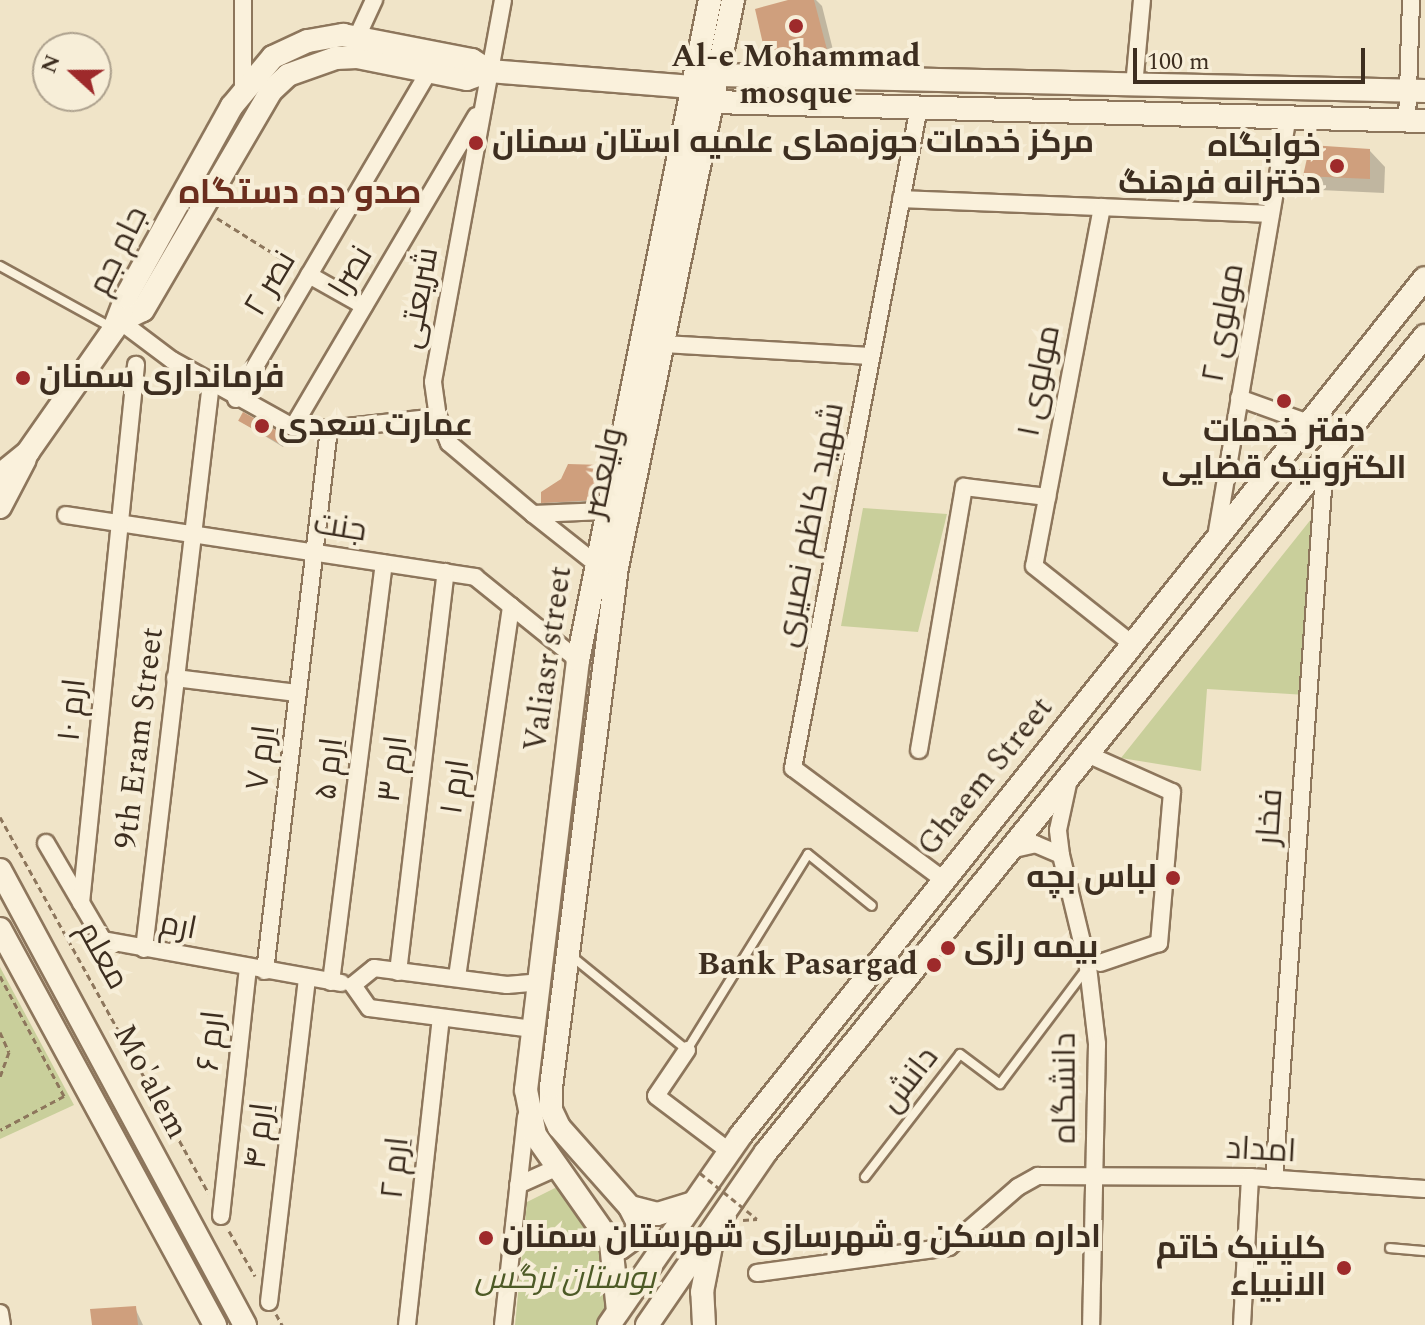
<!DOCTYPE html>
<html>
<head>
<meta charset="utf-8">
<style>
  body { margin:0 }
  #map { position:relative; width:1425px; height:1325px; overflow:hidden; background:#f0e4c8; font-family:Spectral,Cairo,serif }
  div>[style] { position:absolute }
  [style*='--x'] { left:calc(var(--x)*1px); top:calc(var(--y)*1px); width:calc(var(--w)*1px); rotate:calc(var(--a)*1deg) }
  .green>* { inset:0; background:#c9cf9b }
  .shadow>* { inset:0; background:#0003 }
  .building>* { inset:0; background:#cf9f7d; transform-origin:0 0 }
  .path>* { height:3px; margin-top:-1.5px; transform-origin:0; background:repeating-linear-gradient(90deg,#8d765c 0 6px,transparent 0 10px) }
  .roads { filter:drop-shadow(2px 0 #8d765c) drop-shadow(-2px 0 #8d765c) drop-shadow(0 2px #8d765c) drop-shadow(0 -2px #8d765c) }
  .lane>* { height:8px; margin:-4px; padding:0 4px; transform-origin:4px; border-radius:4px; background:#faf1dc }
  .street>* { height:16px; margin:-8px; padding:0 8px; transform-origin:8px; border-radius:8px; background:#faf1dc }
  .secondary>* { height:22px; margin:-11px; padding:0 11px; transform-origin:11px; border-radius:11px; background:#faf1dc }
  .path-bridge>* { height:3px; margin-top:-1.5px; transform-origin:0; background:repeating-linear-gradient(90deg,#8d765c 0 6px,transparent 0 10px) }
  .dots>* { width:22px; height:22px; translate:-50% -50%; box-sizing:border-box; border:4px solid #f7eed8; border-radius:50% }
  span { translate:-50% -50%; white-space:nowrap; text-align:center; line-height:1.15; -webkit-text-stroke:8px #f7eed8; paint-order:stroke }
  .poi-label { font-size:32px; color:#3d2e20; font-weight:700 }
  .left { translate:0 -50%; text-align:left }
  .right { translate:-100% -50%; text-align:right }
  .street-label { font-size:32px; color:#3d2e20 }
  .park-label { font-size:32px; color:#4d5a26; font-style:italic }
  .neighbourhood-label { font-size:34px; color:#6b2e1e; font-weight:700 }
  .north { position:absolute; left:32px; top:32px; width:80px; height:80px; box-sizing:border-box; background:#f7eed8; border:2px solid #ada18e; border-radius:50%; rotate:291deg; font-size:22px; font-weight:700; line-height:32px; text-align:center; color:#3d2e20 }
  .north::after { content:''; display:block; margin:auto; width:28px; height:36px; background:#9e2a2b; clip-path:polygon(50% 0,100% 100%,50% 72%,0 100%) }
  .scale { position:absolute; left:1133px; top:48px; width:232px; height:36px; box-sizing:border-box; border:4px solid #3d2e20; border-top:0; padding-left:10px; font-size:24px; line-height:28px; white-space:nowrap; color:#3d2e20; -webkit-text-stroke:6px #f7eed8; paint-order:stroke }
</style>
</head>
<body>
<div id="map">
  <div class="green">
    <i style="clip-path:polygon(863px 508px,947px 514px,918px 632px,841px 626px)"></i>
    <i style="clip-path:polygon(1316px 513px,1306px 695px,1207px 689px,1201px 771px,1121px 758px)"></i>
    <i style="clip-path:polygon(0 967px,74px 1105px,0 1139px)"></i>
    <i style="clip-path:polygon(561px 1185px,610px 1264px,611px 1306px,604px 1325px,515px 1325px,527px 1202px)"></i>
  </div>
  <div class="shadow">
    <i style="clip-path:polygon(796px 0,816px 0,822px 6px,838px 70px,808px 69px,765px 43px)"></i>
    <i style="clip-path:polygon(1370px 151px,1385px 167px,1384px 193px,1320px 190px,1305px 175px)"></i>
    <i style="clip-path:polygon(240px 421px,283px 436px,287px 441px,283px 447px)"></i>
    <i style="clip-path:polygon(602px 467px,609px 474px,602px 507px,550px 509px,543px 502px)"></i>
    <i style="clip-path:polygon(135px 1308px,143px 1325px,94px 1325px)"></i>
  </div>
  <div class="building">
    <i style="clip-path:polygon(788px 0,814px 0,830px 61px,797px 60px,763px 44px,755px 9px)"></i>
    <i style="clip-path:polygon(1310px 145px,1370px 149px,1370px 179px,1303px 176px)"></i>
    <i style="left:243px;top:412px;width:47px;height:10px;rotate:29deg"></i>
    <i style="clip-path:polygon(568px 464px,603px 465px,596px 500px,541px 503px,541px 492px,561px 479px)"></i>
    <i style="clip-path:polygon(136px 1306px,138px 1325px,92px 1325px,90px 1309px)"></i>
  </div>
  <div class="path">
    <i style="--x:217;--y:218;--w:92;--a:32.1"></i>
    <i style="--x:0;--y:817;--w:430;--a:61"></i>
    <i style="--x:0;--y:976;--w:136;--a:61.9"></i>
    <i style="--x:64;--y:1096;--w:72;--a:152"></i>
    <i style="--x:0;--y:1032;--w:22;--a:66"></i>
    <i style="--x:9;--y:1052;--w:27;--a:110"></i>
    <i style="--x:743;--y:1220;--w:14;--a:-4"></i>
    <i style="--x:229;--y:1231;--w:52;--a:60"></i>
    <i style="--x:276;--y:1314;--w:13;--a:61"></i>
  </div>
  <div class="roads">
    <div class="lane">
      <i style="--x:0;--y:266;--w:130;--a:28.9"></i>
      <i style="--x:570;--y:955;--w:151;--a:39.1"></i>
      <i style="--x:687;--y:1050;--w:230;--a:-58.3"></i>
      <i style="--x:808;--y:854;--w:82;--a:39.1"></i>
      <i style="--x:865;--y:1177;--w:155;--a:-52.3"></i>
      <i style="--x:960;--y:1054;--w:50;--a:36.9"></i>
      <i style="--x:1000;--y:1084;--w:146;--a:-53.1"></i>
      <i style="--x:1390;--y:1248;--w:35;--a:5"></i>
    </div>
    <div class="street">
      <i style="--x:243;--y:0;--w:87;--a:90"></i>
      <i style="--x:503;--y:0;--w:388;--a:100.4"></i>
      <i style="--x:433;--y:382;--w:35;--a:82"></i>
      <i style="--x:438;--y:417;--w:28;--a:67"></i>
      <i style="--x:449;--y:443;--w:110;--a:40.2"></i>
      <i style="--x:357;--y:37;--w:41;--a:-65.3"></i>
      <i style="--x:1134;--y:86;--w:86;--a:-84.7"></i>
      <i style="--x:919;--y:107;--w:673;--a:100.79"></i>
      <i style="--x:793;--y:768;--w:188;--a:36.6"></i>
      <i style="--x:1407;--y:122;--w:122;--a:-88.1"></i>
      <i style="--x:901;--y:199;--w:370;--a:2.3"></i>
      <i style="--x:1102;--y:207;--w:365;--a:100.7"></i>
      <i style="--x:1034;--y:566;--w:125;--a:38.5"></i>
      <i style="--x:309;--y:275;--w:63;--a:29.4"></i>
      <i style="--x:120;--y:321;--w:65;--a:36.9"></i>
      <i style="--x:172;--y:360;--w:138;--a:29"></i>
      <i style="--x:293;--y:427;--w:36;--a:3"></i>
      <i style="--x:329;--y:429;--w:110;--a:-6.3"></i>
      <i style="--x:663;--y:344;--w:208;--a:3.3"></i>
      <i style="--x:1239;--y:398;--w:74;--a:19.7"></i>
      <i style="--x:236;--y:399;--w:378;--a:-59.5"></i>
      <i style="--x:293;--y:427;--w:361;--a:-59.5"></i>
      <i style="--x:66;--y:515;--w:414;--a:8.6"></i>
      <i style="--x:475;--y:577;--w:132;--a:38.9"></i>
      <i style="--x:1216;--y:537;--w:427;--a:-80.3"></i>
      <i style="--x:595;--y:563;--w:79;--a:-141.7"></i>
      <i style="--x:533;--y:514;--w:72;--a:-2.4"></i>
      <i style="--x:175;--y:678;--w:123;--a:7"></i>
      <i style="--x:919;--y:750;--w:267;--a:-80.3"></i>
      <i style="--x:964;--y:487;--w:84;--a:6.9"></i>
      <i style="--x:1087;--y:754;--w:93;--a:24.1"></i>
      <i style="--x:1172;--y:792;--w:152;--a:94.9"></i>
      <i style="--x:1159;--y:943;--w:62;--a:161.3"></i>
      <i style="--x:46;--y:843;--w:113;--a:59.6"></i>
      <i style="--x:103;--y:940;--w:242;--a:10.2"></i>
      <i style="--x:1010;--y:850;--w:26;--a:-13"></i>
      <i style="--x:1035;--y:844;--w:28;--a:23"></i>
      <i style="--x:1061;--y:855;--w:25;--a:-97"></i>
      <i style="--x:1058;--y:830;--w:52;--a:-77.8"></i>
      <i style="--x:1061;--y:855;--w:115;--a:76.4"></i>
      <i style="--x:1088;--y:967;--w:78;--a:83.3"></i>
      <i style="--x:1097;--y:1044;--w:281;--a:91.2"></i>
      <i style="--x:81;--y:903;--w:541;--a:-84.16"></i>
      <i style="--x:144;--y:949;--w:570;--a:-83.25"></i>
      <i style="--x:265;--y:971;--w:546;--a:-83.27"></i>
      <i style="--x:398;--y:972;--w:403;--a:-83.2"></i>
      <i style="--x:457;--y:977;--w:375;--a:-81.7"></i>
      <i style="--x:331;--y:982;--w:422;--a:-82.8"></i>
      <i style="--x:533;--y:1029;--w:165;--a:-172.7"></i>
      <i style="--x:369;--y:1008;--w:28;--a:-125"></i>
      <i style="--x:353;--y:985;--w:27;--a:-39"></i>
      <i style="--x:374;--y:968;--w:134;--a:7.3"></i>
      <i style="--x:507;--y:985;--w:32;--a:-5"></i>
      <i style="--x:687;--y:1050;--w:55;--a:124"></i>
      <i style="--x:656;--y:1096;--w:91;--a:37"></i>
      <i style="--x:1274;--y:1179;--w:721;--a:-85.94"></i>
      <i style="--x:518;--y:1185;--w:44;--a:-24.2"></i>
      <i style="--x:221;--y:1216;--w:249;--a:-83.8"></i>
      <i style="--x:757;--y:1273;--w:194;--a:-7.7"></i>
      <i style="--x:949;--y:1247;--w:91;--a:-41"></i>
      <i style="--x:1018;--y:1187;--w:23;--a:-29"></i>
      <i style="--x:1038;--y:1176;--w:212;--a:0.3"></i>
      <i style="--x:1250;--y:1177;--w:175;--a:3.9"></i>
      <i style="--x:269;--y:1302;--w:326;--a:-83.3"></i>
      <i style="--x:0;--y:1313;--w:12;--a:81"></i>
      <i style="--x:407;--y:1325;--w:309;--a:-83.7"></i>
      <i style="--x:503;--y:1325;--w:210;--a:-83.7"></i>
      <i style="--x:1242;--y:1325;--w:148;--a:-86.9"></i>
    </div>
    <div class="secondary">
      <i style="--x:707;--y:80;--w:12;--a:-24"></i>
      <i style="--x:718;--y:75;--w:707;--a:1.3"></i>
      <i style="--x:120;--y:321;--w:25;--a:-26"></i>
      <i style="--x:143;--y:310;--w:254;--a:-59.7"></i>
      <i style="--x:271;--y:91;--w:23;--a:-43"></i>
      <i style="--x:288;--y:75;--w:51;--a:-19.5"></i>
      <i style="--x:336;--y:58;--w:21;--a:-3"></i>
      <i style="--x:357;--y:57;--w:112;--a:11.3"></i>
      <i style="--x:467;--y:79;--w:23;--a:-20"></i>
      <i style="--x:489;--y:71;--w:204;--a:4.5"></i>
      <i style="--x:692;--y:87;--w:26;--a:36"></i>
      <i style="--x:713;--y:102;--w:712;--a:1.53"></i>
      <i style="--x:0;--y:475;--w:36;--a:-39"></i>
      <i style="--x:28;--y:452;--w:150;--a:-55"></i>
      <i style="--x:114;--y:329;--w:34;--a:-69"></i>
      <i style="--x:126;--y:297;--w:218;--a:-61"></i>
      <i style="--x:232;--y:106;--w:64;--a:-50.1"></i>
      <i style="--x:273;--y:57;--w:38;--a:-25"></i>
      <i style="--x:308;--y:41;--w:36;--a:-10"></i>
      <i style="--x:343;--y:35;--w:131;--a:11"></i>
      <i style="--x:472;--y:60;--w:20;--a:33"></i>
      <i style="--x:0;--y:507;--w:54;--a:-62.5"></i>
      <i style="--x:0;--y:870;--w:517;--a:61.7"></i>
      <i style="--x:0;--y:929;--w:451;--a:61.5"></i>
      <i style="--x:690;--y:1204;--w:34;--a:163"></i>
      <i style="--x:657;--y:1214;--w:28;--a:-165"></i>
      <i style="--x:630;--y:1207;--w:107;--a:-131.6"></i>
      <i style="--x:559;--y:1127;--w:19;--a:-115"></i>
      <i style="--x:551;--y:1110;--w:23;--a:-90"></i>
      <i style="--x:551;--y:1087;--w:524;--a:-82.77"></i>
      <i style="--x:617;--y:567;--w:579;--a:-78.44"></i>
      <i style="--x:611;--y:1243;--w:10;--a:29"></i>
      <i style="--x:620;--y:1248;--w:19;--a:-36"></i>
      <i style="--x:635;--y:1237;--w:14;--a:-78"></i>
      <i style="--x:638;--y:1223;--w:18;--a:-117"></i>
      <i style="--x:618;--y:1311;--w:68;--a:-95.9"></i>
      <i style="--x:611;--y:1243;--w:132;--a:-125.1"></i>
      <i style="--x:535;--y:1135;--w:46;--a:-101.3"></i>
      <i style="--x:526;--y:1090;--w:433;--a:-83.1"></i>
      <i style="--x:578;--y:660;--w:673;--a:-78.69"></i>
      <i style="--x:609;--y:1325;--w:231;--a:-55.2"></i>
      <i style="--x:741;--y:1135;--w:1096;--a:-51.41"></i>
      <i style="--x:647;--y:1325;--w:210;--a:-55.5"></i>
      <i style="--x:766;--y:1152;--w:1049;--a:-51.08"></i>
      <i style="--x:704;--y:1325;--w:33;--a:-93"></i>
      <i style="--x:702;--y:1292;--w:62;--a:-78.9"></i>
    </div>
  </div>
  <div class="path-bridge">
    <i style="--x:700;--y:1173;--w:73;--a:38.9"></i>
  </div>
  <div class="dots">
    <i style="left:796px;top:26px;background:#9e2a2b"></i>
    <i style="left:476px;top:143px;background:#9e2a2b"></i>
    <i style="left:1337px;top:166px;background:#9e2a2b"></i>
    <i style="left:23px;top:378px;background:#9e2a2b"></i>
    <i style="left:1284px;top:401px;background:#9e2a2b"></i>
    <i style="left:262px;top:426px;background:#9e2a2b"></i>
    <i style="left:1173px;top:878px;background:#9e2a2b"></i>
    <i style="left:948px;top:948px;background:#9e2a2b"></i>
    <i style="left:934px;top:965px;background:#9e2a2b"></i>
    <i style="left:486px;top:1238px;background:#9e2a2b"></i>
    <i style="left:1344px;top:1268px;background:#9e2a2b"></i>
  </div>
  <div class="poi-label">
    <span style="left:796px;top:76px">Al-e Mohammad<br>mosque</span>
    <span class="left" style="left:492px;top:143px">مرکز خدمات حوزه‌های علمیه استان سمنان</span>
    <span class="right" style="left:1321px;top:166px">خوابگاه<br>دخترانه فرهنگ</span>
    <span class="left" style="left:39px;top:378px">فرمانداری سمنان</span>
    <span class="left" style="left:278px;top:426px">عمارت سعدی</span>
    <span style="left:1284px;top:451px">دفتر خدمات<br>الکترونیک قضایی</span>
    <span class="right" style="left:1157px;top:878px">لباس بچه</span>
    <span class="left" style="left:964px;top:948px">بیمه رازی</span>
    <span class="right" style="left:918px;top:965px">Bank Pasargad</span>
    <span class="left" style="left:502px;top:1238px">اداره مسکن و شهرسازی شهرستان سمنان</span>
    <span class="right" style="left:1326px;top:1268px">کلینیک خاتم<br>الانبیاء</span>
  </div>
  <div class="street-label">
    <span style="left:119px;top:251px;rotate:-64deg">جام جم</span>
    <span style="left:352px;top:272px;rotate:-59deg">نصرا</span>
    <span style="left:271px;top:284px;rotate:-59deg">نصر ۲</span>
    <span style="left:420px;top:298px;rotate:-80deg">شریعتی</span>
    <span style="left:1224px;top:323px;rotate:-80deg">مولوی ۲</span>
    <span style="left:1040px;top:381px;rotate:-79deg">مولوی ۱</span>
    <span style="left:604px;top:473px;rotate:-78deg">ولیعصر</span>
    <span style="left:811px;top:525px;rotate:-79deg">شهید کاظم نصیری</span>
    <span style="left:340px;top:528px;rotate:9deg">جنت</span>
    <span style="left:549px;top:659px;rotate:-82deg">Valiasr street</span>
    <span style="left:73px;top:710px;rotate:-84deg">ارم ۱۰</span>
    <span style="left:140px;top:738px;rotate:-83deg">9th Eram Street</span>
    <span style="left:262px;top:758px;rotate:-83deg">اِرم ۷</span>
    <span style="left:330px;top:769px;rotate:-83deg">اِرم ۵</span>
    <span style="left:394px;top:769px;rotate:-83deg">ارم ۳</span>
    <span style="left:986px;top:777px;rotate:-51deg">Ghaem Street</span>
    <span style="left:456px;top:787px;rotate:-82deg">ارم ۱</span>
    <span style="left:1271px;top:817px;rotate:-86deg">فخار</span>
    <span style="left:178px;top:927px;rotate:11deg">ارم</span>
    <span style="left:102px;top:956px;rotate:61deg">معلم</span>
    <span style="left:212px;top:1041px;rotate:-84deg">ارم ۶</span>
    <span style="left:910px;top:1080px;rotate:-52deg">دانش</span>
    <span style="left:150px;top:1082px;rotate:62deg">Mo'alem</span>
    <span style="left:1066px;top:1088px;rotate:-90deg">دانشگاه</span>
    <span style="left:260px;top:1136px;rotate:-83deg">اِرم ۴</span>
    <span style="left:1261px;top:1151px;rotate:3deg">امداد</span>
    <span style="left:396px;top:1168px;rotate:-84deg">اِرم ۲</span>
  </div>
  <div class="park-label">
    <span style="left:565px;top:1279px">بوستان نرگس</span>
  </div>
  <div class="neighbourhood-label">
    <span style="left:300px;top:194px">صدو ده دستگاه</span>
  </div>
  <div class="north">N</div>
  <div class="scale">100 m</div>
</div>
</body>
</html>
